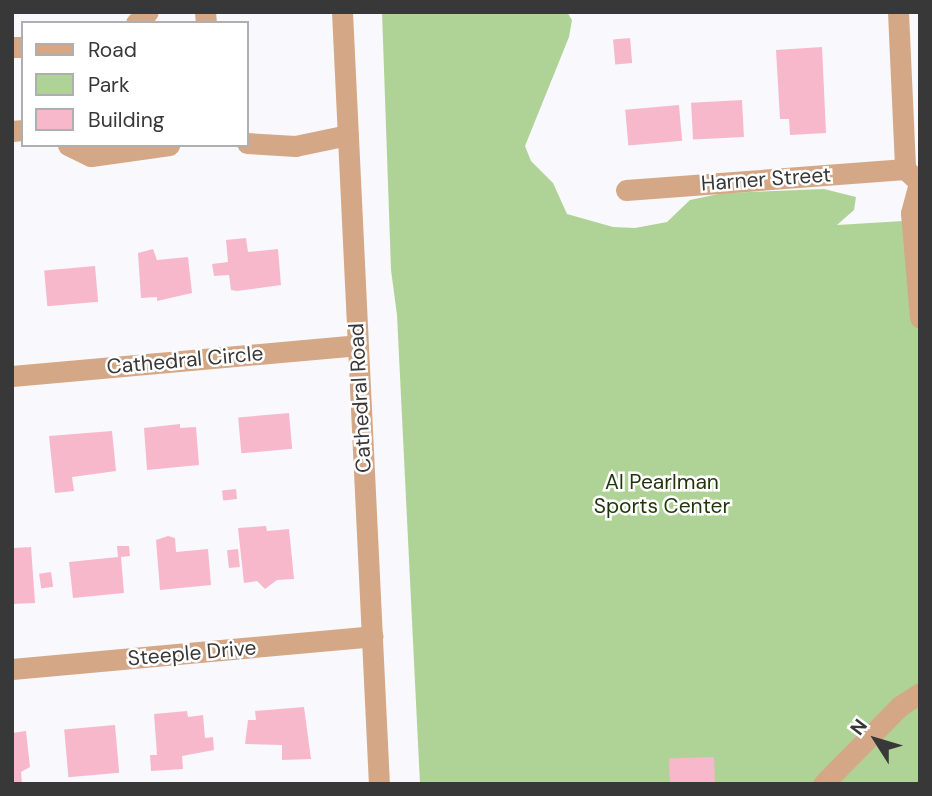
<!DOCTYPE html>
<html>
<head>
<meta charset="utf-8">
<style>
  body { margin:0 }
  #map { position:relative; width:932px; height:796px; overflow:hidden; background:#f9f8fc; font-family:"DM Sans",sans-serif }
  div>[style] { position:absolute }
  [style*='--x'] { left:calc(var(--x)*1px); top:calc(var(--y)*1px); width:calc(var(--w)*1px); rotate:calc(var(--a)*1deg) }
  .green>* { inset:0; background:#afd396 }
  .building>* { inset:0; background:#f7b8cc; transform-origin:0 0 }
  .minor>* { height:21px; margin:-10.5px; padding:0 10.5px; transform-origin:10.5px; border-radius:10.5px; background:#d4a886 }
  span { translate:-50% -50%; white-space:nowrap; text-align:center; line-height:1.15; -webkit-text-stroke:5px #fff; paint-order:stroke }
  .street-label { font-size:21px; color:#383839 }
  .park-label { font-size:21px; color:#1f3608 }
  .frame { position:absolute; inset:0; border:14px solid #383839; pointer-events:none }
  .legend { position:absolute; left:21px; top:21px; width:228px; height:126px; box-sizing:border-box; background:#fff; border:2px solid #afafb0; margin:0; padding:9px 12px; list-style:none; font-size:21px; color:#383839 }
  .legend li { display:flex; align-items:center; gap:14px; height:35px }
  .legend b { width:35px; border:2px solid #afafb0 }
  .north { position:absolute; left:841px; top:705px; width:70px; height:70px; -webkit-text-stroke:5px #fff; paint-order:stroke; rotate:307deg; font-size:19px; font-weight:700; line-height:28px; text-align:center; color:#383839 }
  .north::after { content:''; display:block; margin:auto; width:24px; height:32px; background:#383839; clip-path:polygon(50% 0,100% 100%,50% 72%,0 100%) }
</style>
</head>
<body>
<div id="map">
  <div class="green">
    <i style="clip-path:polygon(382px 12px,567px 12px,572px 20px,569px 37px,525px 146px,531px 161px,553px 183px,567px 214px,613px 227px,635px 228px,667px 222px,690px 200px,723px 193px,824px 189px,856px 197px,854px 210px,837px 225px,920px 220px,920px 784px,420px 784px,397px 315px,391px 270px)"></i>
  </div>
  <div class="building">
    <i style="left:630px;top:38px;width:25px;height:17px;rotate:85deg"></i>
    <i style="clip-path:polygon(822px 47px,826px 133px,790px 135px,789px 119px,780px 119px,776px 50px)"></i>
    <i style="left:742px;top:100px;width:37px;height:51px;rotate:87deg"></i>
    <i style="left:679px;top:105px;width:36px;height:54px;rotate:85deg"></i>
    <i style="clip-path:polygon(246px 238px,248px 252px,278px 249px,281px 285px,237px 291px,231px 290px,229px 275px,214px 276px,212px 264px,228px 262px,226px 240px)"></i>
    <i style="clip-path:polygon(153px 249px,157px 260px,188px 257px,192px 293px,157px 301px,157px 297px,141px 298px,138px 253px)"></i>
    <i style="left:95px;top:266px;width:36px;height:51px;rotate:85deg"></i>
    <i style="left:289px;top:413px;width:36px;height:51px;rotate:85deg"></i>
    <i style="clip-path:polygon(180px 424px,180px 428px,196px 427px,199px 465px,147px 470px,144px 428px)"></i>
    <i style="clip-path:polygon(112px 431px,116px 471px,72px 477px,74px 491px,55px 493px,49px 436px)"></i>
    <i style="left:236px;top:489px;width:10px;height:14px;rotate:84deg"></i>
    <i style="clip-path:polygon(266px 526px,267px 531px,289px 529px,294px 579px,277px 580px,265px 589px,257px 581px,244px 583px,238px 528px)"></i>
    <i style="clip-path:polygon(168px 536px,175px 538px,176px 552px,208px 549px,211px 585px,160px 590px,156px 540px)"></i>
    <i style="clip-path:polygon(117px 546px,129px 546px,130px 556px,121px 557px,124px 593px,73px 598px,69px 562px,118px 557px)"></i>
    <i style="clip-path:polygon(31px 547px,35px 603px,12px 604px,12px 548px)"></i>
    <i style="left:238px;top:549px;width:18px;height:11px;rotate:84deg"></i>
    <i style="left:51px;top:572px;width:15px;height:12px;rotate:82deg"></i>
    <i style="clip-path:polygon(304px 707px,311px 759px,282px 760px,282px 745px,245px 744px,248px 720px,256px 720px,255px 711px)"></i>
    <i style="clip-path:polygon(187px 711px,188px 717px,203px 715px,205px 738px,213px 737px,214px 750px,182px 756px,183px 769px,151px 771px,150px 755px,157px 755px,154px 714px)"></i>
    <i style="left:115px;top:725px;width:48px;height:51px;rotate:85deg"></i>
    <i style="clip-path:polygon(26px 731px,30px 767px,21px 772px,22px 784px,12px 784px,12px 733px)"></i>
    <i style="left:714px;top:757px;width:27px;height:45px;rotate:88deg"></i>
  </div>
  <div class="minor">
    <i style="--x:205;--y:12;--w:11;--a:85"></i>
    <i style="--x:342;--y:12;--w:773;--a:87.26"></i>
    <i style="--x:898;--y:12;--w:157;--a:87.4"></i>
    <i style="--x:905;--y:169;--w:21;--a:43"></i>
    <i style="--x:136;--y:23;--w:16;--a:-43"></i>
    <i style="--x:12;--y:47;--w:11;--a:0"></i>
    <i style="--x:12;--y:131;--w:11;--a:-5"></i>
    <i style="--x:247;--y:143;--w:48;--a:3.6"></i>
    <i style="--x:295;--y:146;--w:54;--a:-11.7"></i>
    <i style="--x:68;--y:145;--w:25;--a:26"></i>
    <i style="--x:91;--y:156;--w:79;--a:-8"></i>
    <i style="--x:919;--y:183;--w:31;--a:105"></i>
    <i style="--x:911;--y:213;--w:105;--a:85.1"></i>
    <i style="--x:626;--y:190;--w:280;--a:-4.3"></i>
    <i style="--x:12;--y:376;--w:346;--a:-5.1"></i>
    <i style="--x:12;--y:669;--w:362;--a:-5.2"></i>
    <i style="--x:823;--y:784;--w:110;--a:-45.4"></i>
    <i style="--x:900;--y:706;--w:24;--a:-33"></i>
  </div>
  <div class="street-label">
    <span style="left:766px;top:179px;rotate:-4deg">Harner Street</span>
    <span style="left:185px;top:360px;rotate:-5deg">Cathedral Circle</span>
    <span style="left:360px;top:398px;rotate:-93deg">Cathedral Road</span>
    <span style="left:192px;top:653px;rotate:-5deg">Steeple Drive</span>
  </div>
  <div class="park-label">
    <span style="left:662px;top:494px">Al Pearlman<br>Sports Center</span>
  </div>
  <div class="frame"></div>
  <ul class="legend">
  <li><b style="height:9px;background:#d4a886"></b>Road</li>
  <li><b style="height:19px;background:#afd396"></b>Park</li>
  <li><b style="height:19px;background:#f7b8cc"></b>Building</li>
  </ul>
  <div class="north">N</div>
</div>
</body>
</html>
